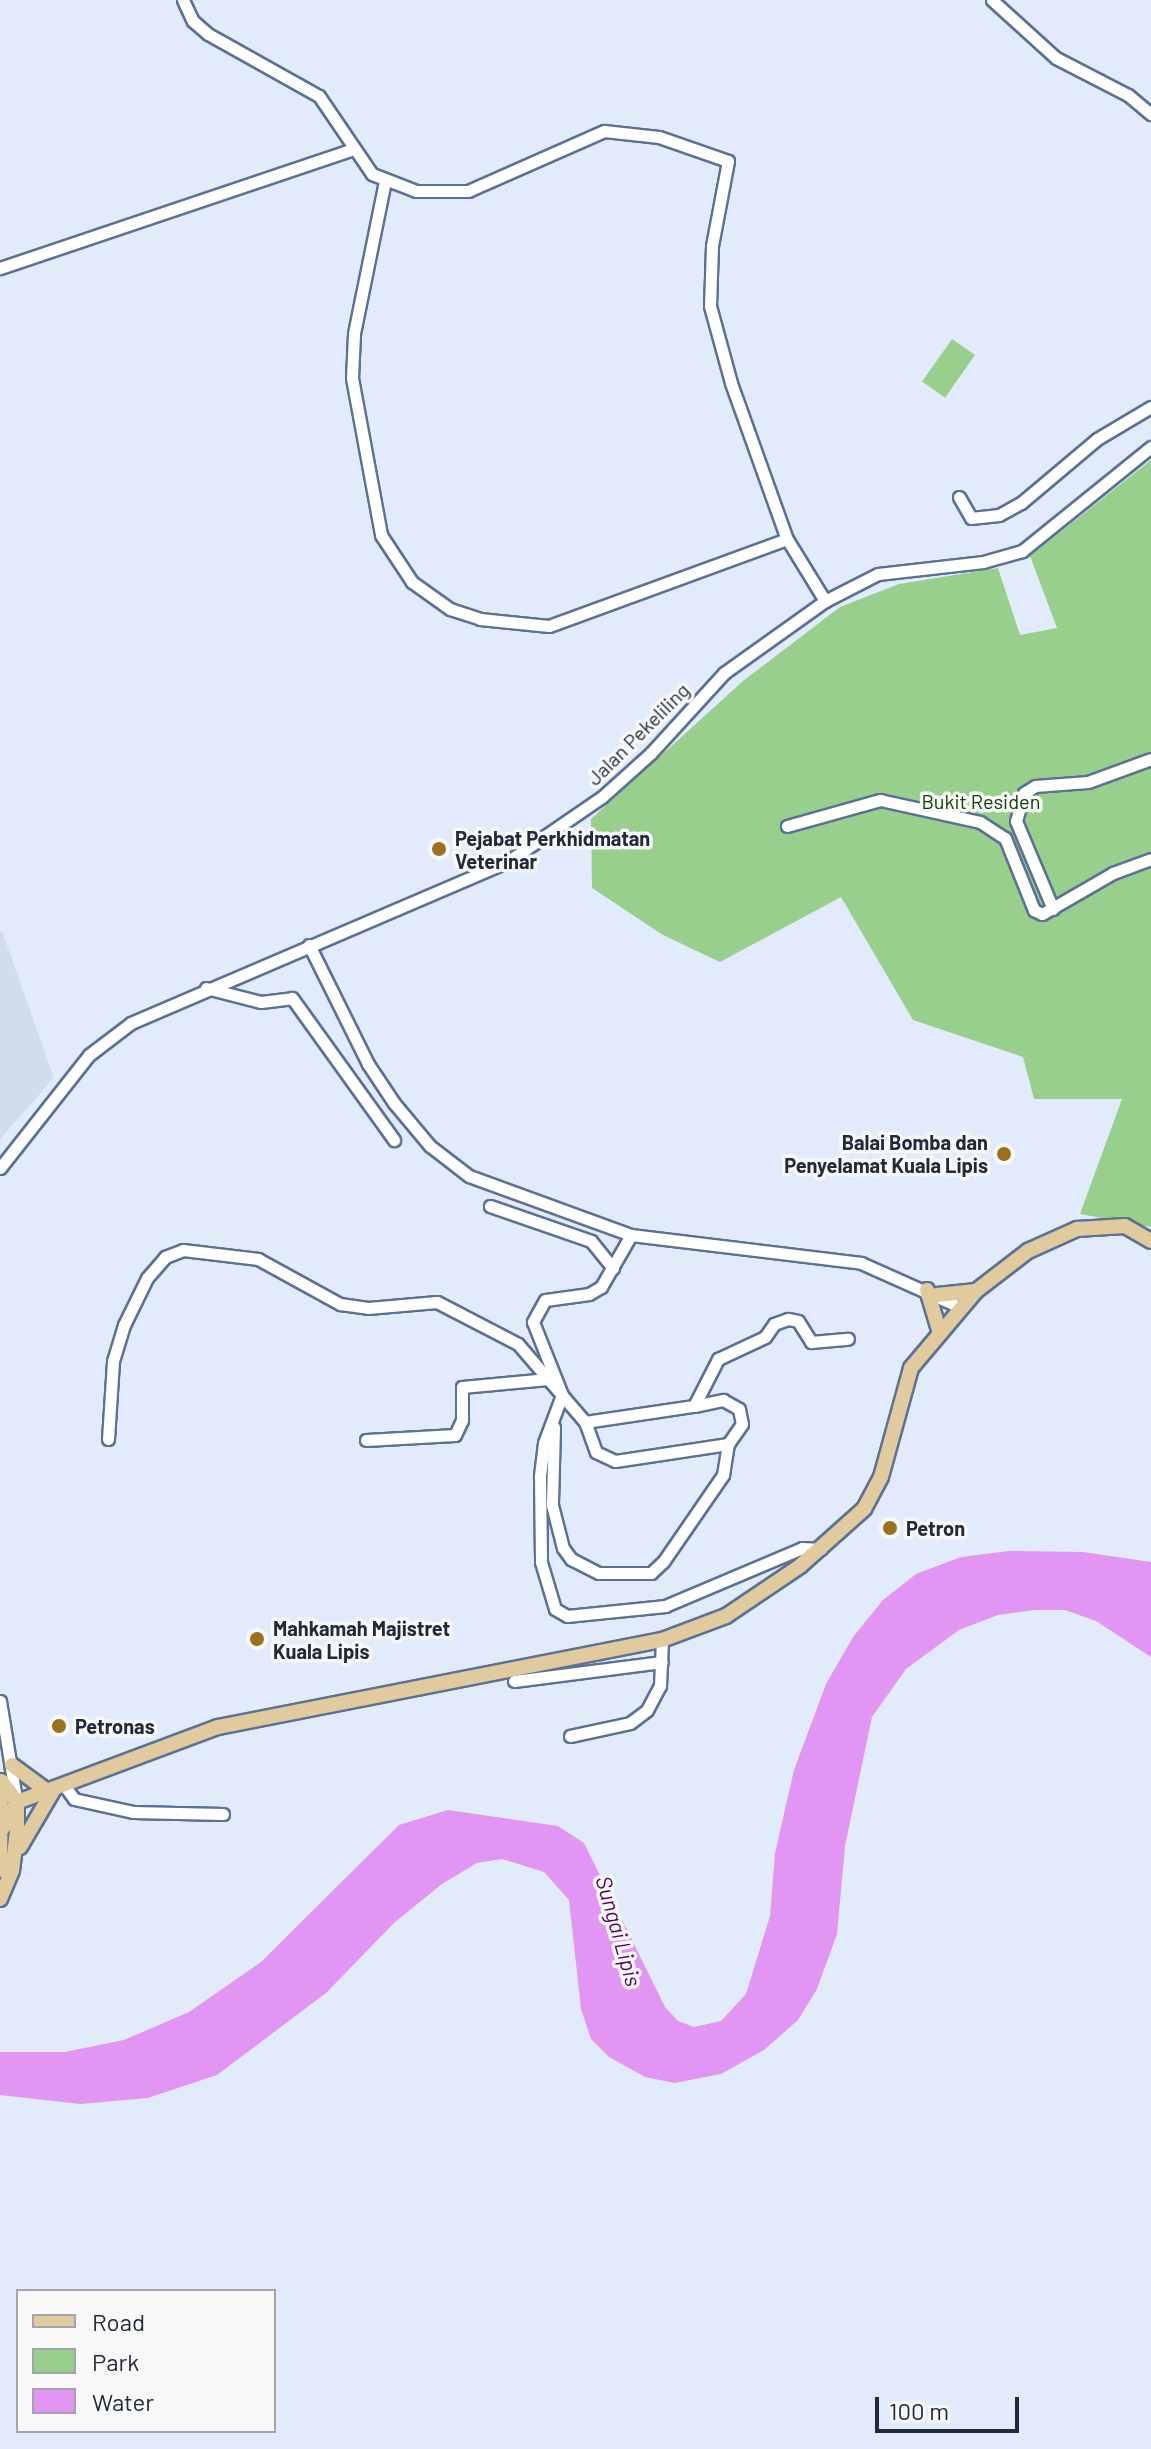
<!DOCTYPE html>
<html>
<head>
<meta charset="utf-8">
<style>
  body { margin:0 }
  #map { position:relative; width:1151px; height:2449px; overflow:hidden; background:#e1ebfc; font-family:Barlow,sans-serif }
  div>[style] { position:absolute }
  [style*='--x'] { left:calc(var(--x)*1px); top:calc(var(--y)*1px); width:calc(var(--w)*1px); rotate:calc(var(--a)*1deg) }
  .built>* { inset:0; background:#d1ddef }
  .green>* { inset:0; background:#98cf8d; transform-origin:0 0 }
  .water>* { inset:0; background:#e295f3 }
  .roads { filter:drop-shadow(2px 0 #5b7195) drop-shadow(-2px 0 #5b7195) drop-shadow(0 2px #5b7195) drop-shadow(0 -2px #5b7195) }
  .minor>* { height:11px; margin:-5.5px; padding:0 5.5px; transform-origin:5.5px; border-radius:5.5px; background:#fff }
  .major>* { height:14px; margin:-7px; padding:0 7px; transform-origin:7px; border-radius:7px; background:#e2ca9f }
  .dots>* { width:22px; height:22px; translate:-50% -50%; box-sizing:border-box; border:4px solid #f8f8f8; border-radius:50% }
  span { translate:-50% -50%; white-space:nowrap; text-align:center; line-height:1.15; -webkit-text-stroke:7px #f8f8f8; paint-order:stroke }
  .street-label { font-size:20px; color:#212a3a }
  .park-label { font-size:20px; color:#0b4200 }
  .poi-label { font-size:20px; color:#212a3a; font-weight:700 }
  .left { translate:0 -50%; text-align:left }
  .right { translate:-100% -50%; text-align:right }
  .water-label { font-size:22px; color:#50045e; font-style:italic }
  .legend { position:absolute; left:16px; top:2289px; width:260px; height:144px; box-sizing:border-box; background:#f8f8f8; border:2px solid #a2a6ac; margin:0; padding:10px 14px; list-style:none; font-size:24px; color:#212a3a }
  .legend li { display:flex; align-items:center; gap:16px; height:40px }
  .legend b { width:40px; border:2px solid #a2a6ac }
  .scale { position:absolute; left:875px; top:2397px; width:144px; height:36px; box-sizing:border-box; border:4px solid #212a3a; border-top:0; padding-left:10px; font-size:24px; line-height:28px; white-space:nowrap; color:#212a3a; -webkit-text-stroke:6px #f8f8f8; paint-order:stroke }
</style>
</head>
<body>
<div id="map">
  <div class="built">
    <i style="clip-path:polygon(2px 931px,54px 1078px,0 1139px,0 932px)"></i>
  </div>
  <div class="green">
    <i style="left:952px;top:339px;width:28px;height:52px;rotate:35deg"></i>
    <i style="clip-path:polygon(1151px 460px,1151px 1227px,1080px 1214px,1122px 1099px,1034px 1099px,1023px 1057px,913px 1020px,841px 897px,720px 962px,663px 935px,592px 888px,591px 819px,743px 681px,840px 607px,899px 584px,998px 568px,1020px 635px,1057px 628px,1030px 556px)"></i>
  </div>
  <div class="water">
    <i style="clip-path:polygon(1009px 1551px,1083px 1552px,1151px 1562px,1151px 1657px,1096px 1621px,1065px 1610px,1035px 1610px,998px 1615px,959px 1630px,906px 1669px,872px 1717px,845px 1846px,837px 1934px,817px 1989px,798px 2020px,764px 2050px,721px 2074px,675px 2083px,645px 2077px,609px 2057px,591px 2039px,581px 2009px,569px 1900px,544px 1872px,502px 1859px,477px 1863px,442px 1884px,395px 1922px,326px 1993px,217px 2075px,148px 2098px,80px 2104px,0 2095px,0 2052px,65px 2052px,124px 2040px,189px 2012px,261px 1962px,399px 1825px,448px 1810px,558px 1826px,584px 1843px,665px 2007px,678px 2021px,694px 2027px,721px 2021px,746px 1994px,770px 1916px,775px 1853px,794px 1770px,826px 1684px,853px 1637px,883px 1600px,916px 1574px,961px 1557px)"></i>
  </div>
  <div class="roads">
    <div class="minor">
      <i style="--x:183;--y:0;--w:23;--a:65"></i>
      <i style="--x:193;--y:21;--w:20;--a:41"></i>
      <i style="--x:208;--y:34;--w:127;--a:29.2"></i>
      <i style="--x:319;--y:96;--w:94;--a:55.8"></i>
      <i style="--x:372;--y:174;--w:47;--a:21.1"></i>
      <i style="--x:416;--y:191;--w:52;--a:0"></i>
      <i style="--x:468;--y:191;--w:149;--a:-23.8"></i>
      <i style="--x:604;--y:131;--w:55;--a:6.2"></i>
      <i style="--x:659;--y:137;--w:73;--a:19.2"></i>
      <i style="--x:728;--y:161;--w:86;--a:100.7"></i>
      <i style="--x:712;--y:246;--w:60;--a:91.9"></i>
      <i style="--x:710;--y:306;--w:80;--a:74.7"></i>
      <i style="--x:731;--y:383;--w:166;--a:70.3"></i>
      <i style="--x:787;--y:539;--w:73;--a:58.5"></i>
      <i style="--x:992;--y:0;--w:86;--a:42.2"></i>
      <i style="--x:1056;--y:58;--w:81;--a:27.2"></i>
      <i style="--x:1128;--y:95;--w:30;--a:40"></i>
      <i style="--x:385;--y:181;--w:156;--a:101.5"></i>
      <i style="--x:354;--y:334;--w:44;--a:92.6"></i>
      <i style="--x:352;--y:378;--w:160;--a:79.5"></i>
      <i style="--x:381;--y:535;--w:56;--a:56.6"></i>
      <i style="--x:412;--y:582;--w:47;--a:35.4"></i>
      <i style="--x:450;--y:609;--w:32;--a:18"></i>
      <i style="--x:480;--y:619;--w:69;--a:5.8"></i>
      <i style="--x:549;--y:626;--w:253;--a:-20.1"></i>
      <i style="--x:0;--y:268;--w:373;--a:-18.6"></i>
      <i style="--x:959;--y:497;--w:24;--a:60"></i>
      <i style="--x:971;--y:518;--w:28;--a:-6"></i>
      <i style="--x:999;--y:515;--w:25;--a:-29"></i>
      <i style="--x:1021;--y:503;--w:99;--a:-40.1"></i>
      <i style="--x:1097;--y:439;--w:63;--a:-30.7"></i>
      <i style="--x:787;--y:826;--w:97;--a:-15.6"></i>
      <i style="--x:880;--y:800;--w:102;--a:12.4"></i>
      <i style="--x:980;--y:822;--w:30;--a:33"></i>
      <i style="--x:1005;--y:838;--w:78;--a:68.1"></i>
      <i style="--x:1034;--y:910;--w:9;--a:27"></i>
      <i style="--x:1042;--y:914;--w:82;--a:-30"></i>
      <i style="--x:1113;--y:873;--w:40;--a:-20.2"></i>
      <i style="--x:1053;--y:909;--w:95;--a:-112.8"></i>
      <i style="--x:1016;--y:821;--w:29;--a:-74"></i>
      <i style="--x:1024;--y:793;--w:13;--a:-32"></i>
      <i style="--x:1035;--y:786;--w:53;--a:-4.3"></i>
      <i style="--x:1088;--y:782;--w:67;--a:-20.1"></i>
      <i style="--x:309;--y:945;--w:133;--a:63.6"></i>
      <i style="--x:368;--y:1064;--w:47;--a:56.3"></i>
      <i style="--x:394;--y:1103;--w:56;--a:50.1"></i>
      <i style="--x:430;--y:1146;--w:49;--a:37.6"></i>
      <i style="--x:469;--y:1176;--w:172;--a:20"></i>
      <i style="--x:631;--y:1235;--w:232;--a:6.9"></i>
      <i style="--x:861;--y:1263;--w:108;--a:24"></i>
      <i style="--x:206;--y:988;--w:57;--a:14.3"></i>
      <i style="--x:261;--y:1002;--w:31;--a:-7"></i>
      <i style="--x:292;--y:998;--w:175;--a:54.3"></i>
      <i style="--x:0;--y:1168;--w:144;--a:-51.8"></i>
      <i style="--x:89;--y:1055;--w:53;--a:-37.3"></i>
      <i style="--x:131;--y:1023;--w:409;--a:-23.2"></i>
      <i style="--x:507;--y:862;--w:115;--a:-34.4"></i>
      <i style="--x:602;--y:797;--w:66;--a:-41.9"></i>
      <i style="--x:651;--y:753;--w:108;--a:-47.6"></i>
      <i style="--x:724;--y:673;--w:124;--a:-35.5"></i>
      <i style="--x:825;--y:601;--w:59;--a:-27"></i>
      <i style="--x:878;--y:574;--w:106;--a:-6.5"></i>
      <i style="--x:983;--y:562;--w:41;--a:-15.8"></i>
      <i style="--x:1022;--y:551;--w:166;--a:-38.9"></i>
      <i style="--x:490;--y:1206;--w:107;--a:19.1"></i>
      <i style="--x:591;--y:1241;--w:35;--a:51"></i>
      <i style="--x:631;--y:1235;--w:60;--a:120"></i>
      <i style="--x:601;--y:1287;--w:14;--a:150"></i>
      <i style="--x:589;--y:1294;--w:44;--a:172.2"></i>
      <i style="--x:545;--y:1300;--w:25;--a:119"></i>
      <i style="--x:533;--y:1322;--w:79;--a:68.3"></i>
      <i style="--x:562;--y:1395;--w:51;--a:110.6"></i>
      <i style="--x:544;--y:1443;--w:34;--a:97"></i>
      <i style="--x:540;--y:1477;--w:85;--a:89.3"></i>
      <i style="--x:541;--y:1562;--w:49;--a:73.4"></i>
      <i style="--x:555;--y:1609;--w:14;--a:30"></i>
      <i style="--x:567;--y:1616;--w:99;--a:-5.8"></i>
      <i style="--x:665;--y:1606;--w:149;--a:-22.9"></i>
      <i style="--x:802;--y:1548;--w:19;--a:3"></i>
      <i style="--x:694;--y:1406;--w:30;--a:-12"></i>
      <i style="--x:723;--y:1400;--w:18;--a:29"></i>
      <i style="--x:739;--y:1409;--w:15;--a:79"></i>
      <i style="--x:742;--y:1424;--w:24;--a:125"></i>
      <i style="--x:554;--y:1427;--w:78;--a:91.5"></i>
      <i style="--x:552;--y:1505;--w:44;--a:75.7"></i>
      <i style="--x:563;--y:1548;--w:14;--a:54"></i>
      <i style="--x:571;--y:1559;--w:31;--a:27"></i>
      <i style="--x:599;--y:1573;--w:52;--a:0"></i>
      <i style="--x:651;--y:1573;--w:16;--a:-43"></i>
      <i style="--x:663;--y:1562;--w:106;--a:-55.4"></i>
      <i style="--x:723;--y:1475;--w:31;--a:-81"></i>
      <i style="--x:728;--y:1444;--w:114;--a:171.4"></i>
      <i style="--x:615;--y:1461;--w:21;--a:-155"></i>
      <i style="--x:596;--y:1452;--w:32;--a:-110"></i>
      <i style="--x:108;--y:1439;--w:78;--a:-86.3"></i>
      <i style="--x:113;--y:1361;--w:38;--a:-73"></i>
      <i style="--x:124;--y:1325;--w:52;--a:-63.9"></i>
      <i style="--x:147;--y:1278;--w:28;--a:-49"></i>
      <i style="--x:165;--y:1257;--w:19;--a:-21"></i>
      <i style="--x:183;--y:1250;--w:76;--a:6.8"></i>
      <i style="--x:258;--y:1259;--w:94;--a:28.8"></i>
      <i style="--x:340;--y:1304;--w:28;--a:8"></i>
      <i style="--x:368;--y:1308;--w:69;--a:-5"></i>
      <i style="--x:437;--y:1302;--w:91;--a:27.4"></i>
      <i style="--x:518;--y:1344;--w:103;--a:49.3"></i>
      <i style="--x:585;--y:1422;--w:110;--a:-8.4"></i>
      <i style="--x:694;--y:1406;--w:53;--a:-62.9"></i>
      <i style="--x:718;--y:1359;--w:52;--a:-25.1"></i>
      <i style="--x:765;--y:1337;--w:16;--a:-55"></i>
      <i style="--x:774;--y:1324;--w:15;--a:-20"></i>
      <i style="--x:788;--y:1319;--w:10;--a:11"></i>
      <i style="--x:798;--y:1321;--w:25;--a:58"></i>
      <i style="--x:811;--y:1342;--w:37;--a:-5"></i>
      <i style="--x:366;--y:1440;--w:89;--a:-3.2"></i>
      <i style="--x:455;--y:1435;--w:17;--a:-65"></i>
      <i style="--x:462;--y:1420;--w:33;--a:-90"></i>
      <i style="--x:462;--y:1387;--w:86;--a:-5.3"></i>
      <i style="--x:514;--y:1681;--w:149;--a:-7.3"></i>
      <i style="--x:0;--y:1701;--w:99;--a:80.7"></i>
      <i style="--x:570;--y:1736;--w:61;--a:-12.2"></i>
      <i style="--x:630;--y:1723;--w:21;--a:-37"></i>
      <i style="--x:647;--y:1710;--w:27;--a:-62"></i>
      <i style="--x:660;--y:1686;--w:46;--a:-87.5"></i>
      <i style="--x:64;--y:1785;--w:17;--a:54"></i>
      <i style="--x:74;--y:1799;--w:60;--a:12.4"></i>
      <i style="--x:133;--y:1812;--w:90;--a:1.3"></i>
    </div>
    <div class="major">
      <i style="--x:927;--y:1290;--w:42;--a:73.3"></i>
      <i style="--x:937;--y:1295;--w:39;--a:-6"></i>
      <i style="--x:12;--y:1765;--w:44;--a:36.6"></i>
      <i style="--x:3;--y:1828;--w:30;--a:-62"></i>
      <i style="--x:17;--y:1802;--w:215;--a:-20.5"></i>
      <i style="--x:218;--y:1727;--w:452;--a:-11.1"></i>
      <i style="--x:662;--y:1640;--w:68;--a:-20.6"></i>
      <i style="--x:726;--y:1616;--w:89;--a:-34"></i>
      <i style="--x:800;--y:1566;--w:86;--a:-41.7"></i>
      <i style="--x:864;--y:1509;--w:36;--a:-62"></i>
      <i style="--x:881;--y:1477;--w:113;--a:-74.6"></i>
      <i style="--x:911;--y:1368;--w:101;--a:-49.8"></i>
      <i style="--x:976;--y:1291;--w:66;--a:-37.6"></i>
      <i style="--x:1028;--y:1251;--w:54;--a:-24.2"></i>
      <i style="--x:1077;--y:1229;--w:48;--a:-3.6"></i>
      <i style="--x:1125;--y:1226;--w:30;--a:30"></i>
      <i style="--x:20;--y:1847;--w:67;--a:-59.6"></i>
      <i style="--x:0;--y:1870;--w:89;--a:-89.4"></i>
      <i style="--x:0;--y:1899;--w:30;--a:-67"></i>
      <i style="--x:12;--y:1871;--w:40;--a:-82.9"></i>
      <i style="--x:17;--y:1831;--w:29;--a:-90"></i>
      <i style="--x:17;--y:1802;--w:26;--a:-127"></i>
    </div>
  </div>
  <div class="dots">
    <i style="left:439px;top:849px;background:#9a711e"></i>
    <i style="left:1004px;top:1154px;background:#9a711e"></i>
    <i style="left:890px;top:1528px;background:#9a711e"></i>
    <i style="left:257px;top:1639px;background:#9a711e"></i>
    <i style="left:59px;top:1726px;background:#9a711e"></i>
  </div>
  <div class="street-label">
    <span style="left:638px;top:734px;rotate:-45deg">Jalan Pekeliling</span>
  </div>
  <div class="park-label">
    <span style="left:981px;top:801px">Bukit Residen</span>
  </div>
  <div class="poi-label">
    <span class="left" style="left:455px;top:850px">Pejabat Perkhidmatan<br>Veterinar</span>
    <span class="right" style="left:988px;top:1154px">Balai Bomba dan<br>Penyelamat Kuala Lipis</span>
    <span class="left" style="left:906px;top:1528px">Petron</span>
    <span class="left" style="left:273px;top:1640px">Mahkamah Majistret<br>Kuala Lipis</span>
    <span class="left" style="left:75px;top:1726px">Petronas</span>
  </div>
  <div class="water-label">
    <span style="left:619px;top:1931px;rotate:74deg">Sungai Lipis</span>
  </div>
  <ul class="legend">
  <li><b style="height:10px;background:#e2ca9f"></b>Road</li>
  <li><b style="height:22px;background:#98cf8d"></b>Park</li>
  <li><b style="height:22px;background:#e295f3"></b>Water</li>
  </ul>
  <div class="scale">100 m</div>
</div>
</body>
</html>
